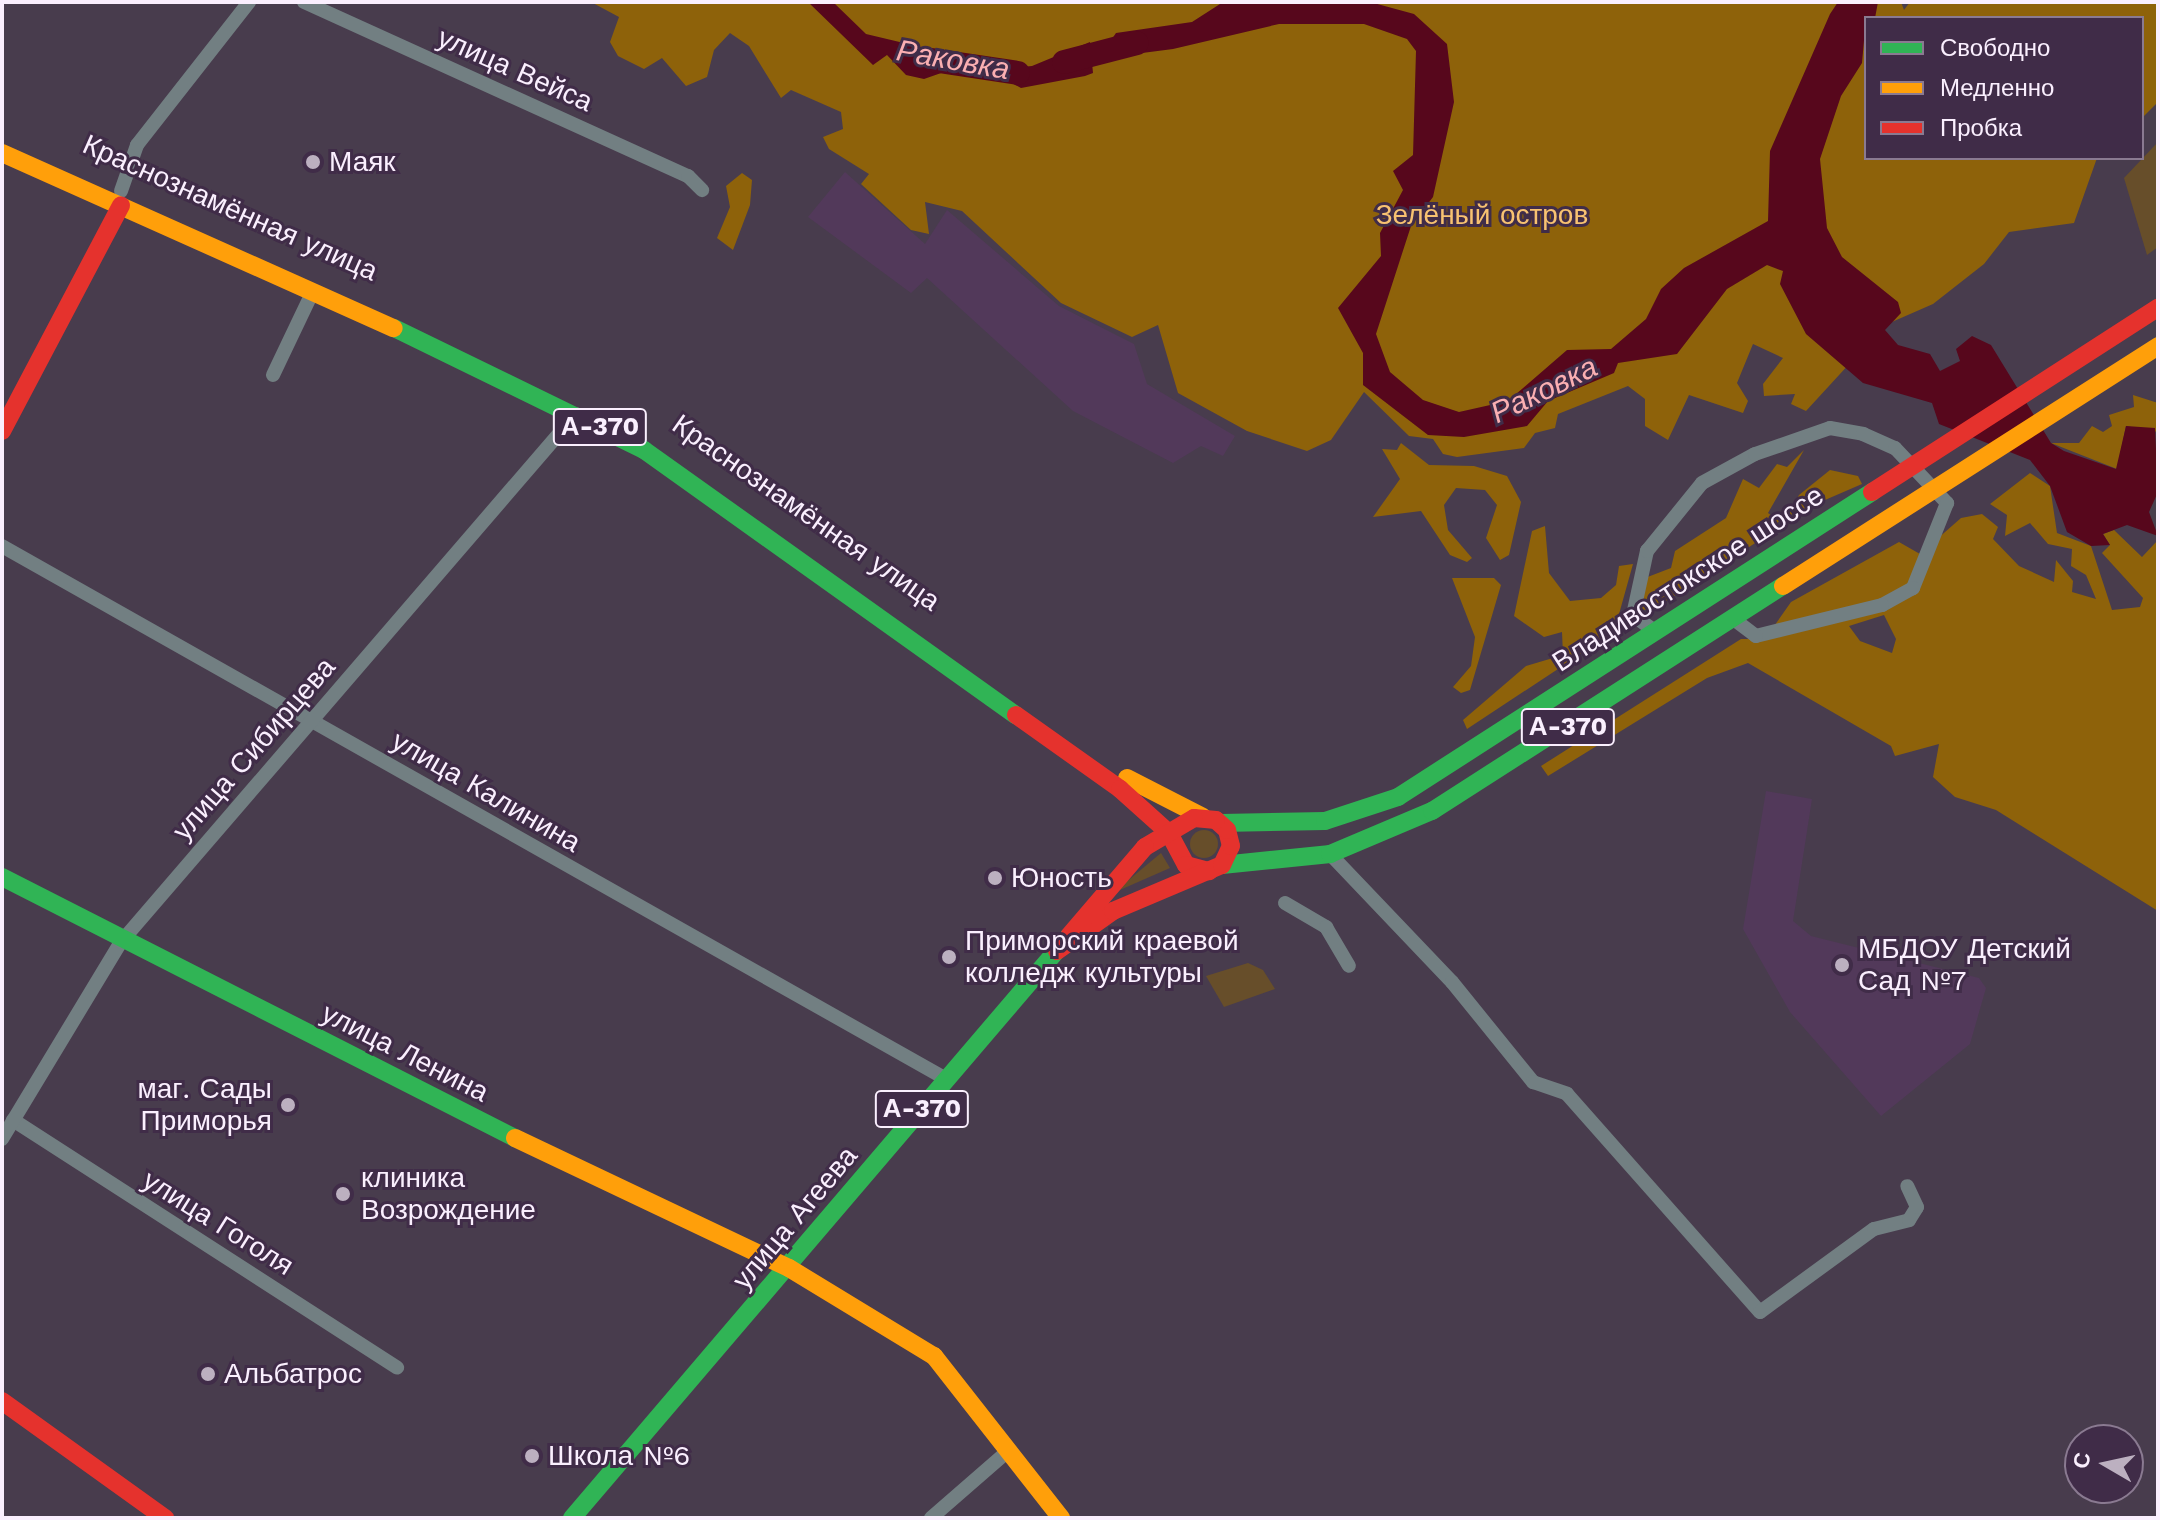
<!DOCTYPE html>
<html>
<head>
<meta charset="utf-8">
<style>
  body { margin:0 }
  #map { position:relative; width:2160px; height:1520px; overflow:hidden; background:#483c4d; font-family:"Work Sans",sans-serif }
  div>[style] { position:absolute }
  [style*='--x'] { left:calc(var(--x)*1px); top:calc(var(--y)*1px); width:calc(var(--w)*1px); rotate:calc(var(--a)*1deg) }
  .built>* { inset:0; background:#52395a }
  .green>* { inset:0; background:#674e2a }
  .round { border-radius:50% }
  .forest>* { inset:0; background:#8e620a }
  .water>* { inset:0; background:#57071c }
  .river>* { height:24px; margin:-12px; padding:0 12px; transform-origin:12px; border-radius:12px; background:#57071c }
  .street>* { height:14px; margin:-7px; padding:0 7px; transform-origin:7px; border-radius:7px; background:#727f82 }
  .fast>* { height:18px; margin:-9px; padding:0 9px; transform-origin:9px; border-radius:9px; background:#30b455 }
  .slow>* { height:18px; margin:-9px; padding:0 9px; transform-origin:9px; border-radius:9px; background:#ff9f0a }
  .jam>* { height:18px; margin:-9px; padding:0 9px; transform-origin:9px; border-radius:9px; background:#e5322d }
  .dots>* { width:22px; height:22px; translate:-50% -50%; box-sizing:border-box; border:4px solid #402c48; border-radius:50% }
  span { translate:-50% -50%; white-space:nowrap; text-align:center; line-height:1.15; -webkit-text-stroke:6px #402c48; paint-order:stroke }
  .shield-label span { padding:2px 6px; background:#402c48; border:2px solid; border-radius:6px; -webkit-text-stroke-width:0 }
  .shield-label { font-size:26px; color:#faeffe; font-weight:700 }
  .street-label { font-size:28px; color:#faeffe }
  .poi-label { font-size:28px; color:#faeffe }
  .left { translate:0 -50%; text-align:left }
  .right { translate:-100% -50%; text-align:right }
  .park-label { font-size:28px; color:#f8c271 }
  .water-label { font-size:30px; color:#faafb2; font-style:italic }
  .frame { position:absolute; inset:0; border:4px solid #faeffe; pointer-events:none }
  .legend { position:absolute; left:1864px; top:16px; width:280px; height:144px; box-sizing:border-box; background:#402c48; border:2px solid #8a7a91; margin:0; padding:10px 14px; list-style:none; font-size:24px; color:#faeffe }
  .legend li { display:flex; align-items:center; gap:16px; height:40px }
  .legend b { width:40px; border:2px solid #8a7a91 }
  .north { position:absolute; left:2064px; top:1424px; width:80px; height:80px; box-sizing:border-box; background:#402c48; border:2px solid #8a7a91; border-radius:50%; rotate:279deg; font-size:22px; font-weight:700; line-height:32px; text-align:center; color:#faeffe }
  .north::after { content:''; display:block; margin:auto; width:28px; height:36px; background:#bcb0c0; clip-path:polygon(50% 0,100% 100%,50% 72%,0 100%) }
</style>
</head>
<body>
<div id="map">
  <div class="built">
    <i style="clip-path:polygon(845px 172px,925px 244px,947px 210px,1059px 306px,1134px 344px,1147px 384px,1235px 436px,1223px 456px,1201px 446px,1173px 463px,1073px 411px,927px 278px,911px 293px,808px 217px)"></i>
    <i style="clip-path:polygon(1766px 791px,1812px 799px,1793px 921px,1811px 936px,1979px 978px,1986px 988px,1970px 1044px,1881px 1116px,1790px 1012px,1743px 929px)"></i>
  </div>
  <div class="green">
    <i style="clip-path:polygon(2158px 142px,2158px 247px,2147px 255px,2124px 178px)"></i>
    <i class="round" style="left:1190px;top:830px;width:28px;height:28px"></i>
    <i style="clip-path:polygon(1161px 853px,1170px 868px,1113px 893px)"></i>
    <i style="clip-path:polygon(1248px 963px,1263px 970px,1275px 989px,1224px 1007px,1206px 976px)"></i>
  </div>
  <div class="forest">
    <i style="clip-path:polygon(591px 2px,1901px 2px,1904px 10px,1910px 2px,2158px 2px,2158px 102px,2142px 118px,2142px 18px,1866px 18px,1866px 158px,2097px 158px,2074px 223px,2009px 232px,1984px 264px,1933px 304px,1885px 325px,1806px 411px,1791px 404px,1795px 394px,1764px 396px,1763px 384px,1783px 358px,1753px 344px,1737px 383px,1748px 401px,1743px 413px,1689px 395px,1668px 440px,1645px 426px,1645px 399px,1628px 386px,1558px 414px,1555px 428px,1535px 433px,1524px 448px,1457px 457px,1443px 454px,1433px 439px,1409px 436px,1364px 392px,1331px 440px,1307px 451px,1247px 431px,1178px 393px,1158px 325px,1132px 337px,1061px 303px,962px 211px,925px 202px,929px 234px,911px 230px,861px 184px,869px 174px,829px 149px,823px 137px,843px 129px,841px 112px,791px 90px,781px 98px,749px 46px,730px 33px,714px 50px,707px 77px,686px 86px,662px 58px,644px 69px,618px 56px,610px 42px,619px 17px)"></i>
    <i style="clip-path:polygon(742px 173px,752px 180px,750px 205px,733px 250px,717px 238px,730px 207px,726px 186px)"></i>
    <i style="clip-path:polygon(2133px 395px,2158px 403px,2158px 432px,2126px 426px,2117px 469px,2051px 443px,2079px 443px,2092px 426px,2103px 432px,2112px 426px,2109px 415px,2134px 407px)"></i>
    <i style="clip-path:polygon(1401px 443px,1429px 465px,1474px 466px,1507px 476px,1521px 502px,1509px 555px,1500px 560px,1486px 538px,1497px 505px,1485px 490px,1456px 488px,1444px 505px,1448px 530px,1472px 558px,1467px 562px,1450px 555px,1421px 511px,1373px 517px,1400px 479px,1382px 449px,1397px 450px)"></i>
    <i style="clip-path:polygon(1804px 450px,1768px 513px,1779px 521px,1769px 534px,1651px 611px,1641px 609px,1645px 578px,1671px 568px,1675px 551px,1726px 518px,1743px 479px,1759px 488px,1777px 464px,1787px 467px)"></i>
    <i style="clip-path:polygon(1830px 470px,1858px 476px,1862px 484px,1788px 516px,1799px 495px)"></i>
    <i style="clip-path:polygon(evenodd,2030px 473px,2050px 486px,2057px 533px,2091px 546px,2112px 610px,2140px 607px,2143px 598px,2102px 553px,2110px 545px,2103px 534px,2114px 530px,2142px 557px,2158px 540px,2158px 911px,1996px 810px,1955px 797px,1933px 777px,1939px 744px,1895px 756px,1891px 746px,1748px 663px,1707px 678px,1548px 776px,1541px 766px,1741px 639px,1765px 639px,1791px 602px,1899px 542px,1920px 554px,1961px 518px,1982px 514px,1998px 527px,1993px 539px,2019px 566px,2054px 582px,2056px 560px,2073px 581px,2072px 592px,2096px 599px,2086px 575px,2071px 566px,2072px 549px,2048px 544px,2030px 523px,2005px 536px,2007px 515px,1990px 504px,2030px 473px,1884px 615px,1896px 639px,1892px 653px,1860px 641px,1849px 626px,1884px 615px)"></i>
    <i style="clip-path:polygon(1545px 526px,1549px 573px,1570px 601px,1601px 598px,1616px 585px,1619px 566px,1633px 564px,1614px 632px,1467px 729px,1463px 720px,1526px 666px,1563px 655px,1562px 632px,1544px 637px,1514px 616px,1532px 531px)"></i>
    <i style="clip-path:polygon(1452px 578px,1494px 578px,1501px 585px,1470px 690px,1461px 693px,1453px 687px,1471px 666px,1475px 637px)"></i>
  </div>
  <div class="water">
    <i style="clip-path:polygon(808px 2px,833px 2px,866px 34px,950px 54px,964px 65px,924px 79px,906px 75px,887px 55px,873px 65px)"></i>
    <i style="clip-path:polygon(1276px 2px,1370px 2px,1414px 14px,1447px 44px,1454px 102px,1433px 197px,1411px 226px,1376px 334px,1390px 372px,1423px 400px,1459px 412px,1508px 401px,1567px 350px,1611px 349px,1646px 319px,1661px 289px,1684px 268px,1768px 221px,1770px 151px,1830px 14px,1838px 2px,1878px 2px,1875px 18px,1866px 18px,1862px 63px,1841px 96px,1820px 159px,1827px 228px,1842px 257px,1898px 302px,1901px 313px,1885px 330px,1898px 345px,1930px 354px,1940px 371px,1960px 361px,1956px 349px,1972px 336px,1991px 345px,2051px 443px,2064px 451px,2116px 469px,2126px 426px,2155px 428px,2158px 492px,2149px 512px,2158px 536px,2127px 525px,2103px 534px,2110px 545px,2091px 546px,2067px 532px,2050px 486px,2030px 460px,1939px 424px,1932px 403px,1863px 383px,1806px 334px,1780px 284px,1783px 271px,1767px 265px,1727px 289px,1677px 354px,1618px 363px,1614px 373px,1548px 401px,1527px 426px,1464px 437px,1428px 435px,1363px 385px,1363px 353px,1338px 308px,1381px 256px,1380px 233px,1403px 190px,1393px 171px,1413px 155px,1416px 51px,1407px 39px,1364px 24px,1279px 24px,1173px 49px,1119px 56px,1105px 49px,1116px 33px,1192px 22px,1220px 4px)"></i>
    <i style="clip-path:polygon(1090px 42px,1093px 73px,1085px 76px,1021px 88px,987px 70px,1032px 66px)"></i>
  </div>
  <div class="river">
    <i style="--x:932;--y:60;--w:87;--a:8.6"></i>
    <i style="--x:1064;--y:62;--w:75;--a:-14.6"></i>
  </div>
  <div class="street">
    <i style="--x:304;--y:2;--w:422;--a:24.4"></i>
    <i style="--x:688;--y:176;--w:20;--a:45"></i>
    <i style="--x:121;--y:191;--w:49;--a:-70.8"></i>
    <i style="--x:137;--y:145;--w:182;--a:-51.9"></i>
    <i style="--x:273;--y:375;--w:93;--a:-64.5"></i>
    <i style="--x:2;--y:546;--w:1084;--a:29.45"></i>
    <i style="--x:1656;--y:632;--w:29;--a:-144"></i>
    <i style="--x:1633;--y:615;--w:66;--a:-77.7"></i>
    <i style="--x:1647;--y:551;--w:87;--a:-51"></i>
    <i style="--x:1702;--y:483;--w:60;--a:-28.7"></i>
    <i style="--x:1755;--y:454;--w:79;--a:-19.1"></i>
    <i style="--x:1830;--y:428;--w:34;--a:10"></i>
    <i style="--x:1863;--y:434;--w:35;--a:24"></i>
    <i style="--x:1895;--y:448;--w:76;--a:46.6"></i>
    <i style="--x:1947;--y:503;--w:92;--a:111.8"></i>
    <i style="--x:1913;--y:588;--w:35;--a:151"></i>
    <i style="--x:1882;--y:605;--w:130;--a:166.2"></i>
    <i style="--x:1756;--y:636;--w:25;--a:-143"></i>
    <i style="--x:1330;--y:854;--w:177;--a:46.4"></i>
    <i style="--x:1452;--y:982;--w:129;--a:51"></i>
    <i style="--x:1533;--y:1082;--w:36;--a:19"></i>
    <i style="--x:1567;--y:1094;--w:291;--a:48.5"></i>
    <i style="--x:1760;--y:1312;--w:141;--a:-36.1"></i>
    <i style="--x:1874;--y:1229;--w:36;--a:-14"></i>
    <i style="--x:1909;--y:1220;--w:15;--a:-58"></i>
    <i style="--x:1917;--y:1207;--w:23;--a:-115"></i>
    <i style="--x:1285;--y:903;--w:48;--a:30.3"></i>
    <i style="--x:1326;--y:927;--w:45;--a:59.5"></i>
    <i style="--x:13;--y:1120;--w:457;--a:32.8"></i>
    <i style="--x:2;--y:1139;--w:230;--a:-58.9"></i>
    <i style="--x:121;--y:942;--w:697;--a:-49.25"></i>
    <i style="--x:931;--y:1518;--w:102;--a:-41"></i>
  </div>
  <div class="fast">
    <i style="--x:394;--y:328;--w:278;--a:26"></i>
    <i style="--x:644;--y:450;--w:457;--a:35.5"></i>
    <i style="--x:1221;--y:823;--w:104;--a:-1.1"></i>
    <i style="--x:1325;--y:821;--w:77;--a:-18.2"></i>
    <i style="--x:1398;--y:797;--w:564;--a:-32.76"></i>
    <i style="--x:1222;--y:865;--w:109;--a:-5.8"></i>
    <i style="--x:1330;--y:854;--w:111;--a:-22.9"></i>
    <i style="--x:1432;--y:811;--w:417;--a:-32.7"></i>
    <i style="--x:2;--y:877;--w:576;--a:26.97"></i>
    <i style="--x:572;--y:1518;--w:765;--a:-49.5"></i>
  </div>
  <div class="slow">
    <i style="--x:2;--y:153;--w:429;--a:24.1"></i>
    <i style="--x:1783;--y:586;--w:445;--a:-32.6"></i>
    <i style="--x:1127;--y:778;--w:85;--a:27.2"></i>
    <i style="--x:515;--y:1138;--w:303;--a:25.4"></i>
    <i style="--x:789;--y:1268;--w:170;--a:31.3"></i>
    <i style="--x:934;--y:1356;--w:206;--a:51.9"></i>
  </div>
  <div class="jam">
    <i style="--x:2;--y:431;--w:255;--a:-62.2"></i>
    <i style="--x:1872;--y:492;--w:340;--a:-32.8"></i>
    <i style="--x:1016;--y:715;--w:128;--a:35.4"></i>
    <i style="--x:1120;--y:789;--w:66;--a:41.9"></i>
    <i style="--x:1169;--y:833;--w:36;--a:62"></i>
    <i style="--x:1186;--y:865;--w:24;--a:15"></i>
    <i style="--x:1057;--y:951;--w:69;--a:-35.5"></i>
    <i style="--x:1113;--y:911;--w:118;--a:-22.9"></i>
    <i style="--x:1222;--y:865;--w:21;--a:-65"></i>
    <i style="--x:1231;--y:846;--w:16;--a:-104"></i>
    <i style="--x:1227;--y:830;--w:15;--a:-138"></i>
    <i style="--x:1216;--y:820;--w:22;--a:-175"></i>
    <i style="--x:1194;--y:818;--w:57;--a:149.4"></i>
    <i style="--x:1145;--y:847;--w:117;--a:130.5"></i>
    <i style="--x:2;--y:1401;--w:201;--a:35.7"></i>
  </div>
  <div class="dots">
    <i style="left:313px;top:162px;background:#bcb0c0"></i>
    <i style="left:995px;top:878px;background:#bcb0c0"></i>
    <i style="left:949px;top:957px;background:#bcb0c0"></i>
    <i style="left:1842px;top:965px;background:#bcb0c0"></i>
    <i style="left:288px;top:1105px;background:#bcb0c0"></i>
    <i style="left:343px;top:1194px;background:#bcb0c0"></i>
    <i style="left:208px;top:1374px;background:#bcb0c0"></i>
    <i style="left:532px;top:1456px;background:#bcb0c0"></i>
  </div>
  <div class="shield-label">
    <span style="left:600px;top:427px">А-370</span>
    <span style="left:1568px;top:727px">А-370</span>
    <span style="left:922px;top:1109px">А-370</span>
  </div>
  <div class="street-label">
    <span style="left:515px;top:70px;rotate:24deg">улица Вейса</span>
    <span style="left:230px;top:208px;rotate:24deg">Краснознамённая улица</span>
    <span style="left:806px;top:513px;rotate:35deg">Краснознамённая улица</span>
    <span style="left:1688px;top:579px;rotate:-33deg">Владивостокское шоссе</span>
    <span style="left:254px;top:749px;rotate:-49deg">улица Сибирцева</span>
    <span style="left:486px;top:792px;rotate:30deg">улица Калинина</span>
    <span style="left:405px;top:1053px;rotate:27deg">улица Ленина</span>
    <span style="left:795px;top:1218px;rotate:-50deg">улица Агеева</span>
    <span style="left:218px;top:1223px;rotate:32deg">улица Гоголя</span>
  </div>
  <div class="poi-label">
    <span class="left" style="left:329px;top:162px">Маяк</span>
    <span class="left" style="left:1011px;top:878px">Юность</span>
    <span class="left" style="left:965px;top:957px">Приморский краевой<br>колледж культуры</span>
    <span class="left" style="left:1858px;top:965px">МБДОУ Детский<br>Сад №7</span>
    <span class="right" style="left:272px;top:1105px">маг. Сады<br>Приморья</span>
    <span class="left" style="left:361px;top:1194px">клиника<br>Возрождение</span>
    <span class="left" style="left:224px;top:1374px">Альбатрос</span>
    <span class="left" style="left:548px;top:1456px">Школа №6</span>
  </div>
  <div class="park-label">
    <span style="left:1482px;top:215px">Зелёный остров</span>
  </div>
  <div class="water-label">
    <span style="left:953px;top:60px;rotate:10deg">Раковка</span>
    <span style="left:1544px;top:390px;rotate:-26deg">Раковка</span>
  </div>
  <div class="frame"></div>
  <ul class="legend">
  <li><b style="height:10px;background:#30b455"></b>Свободно</li>
  <li><b style="height:10px;background:#ff9f0a"></b>Медленно</li>
  <li><b style="height:10px;background:#e5322d"></b>Пробка</li>
  </ul>
  <div class="north">С</div>
</div>
</body>
</html>
